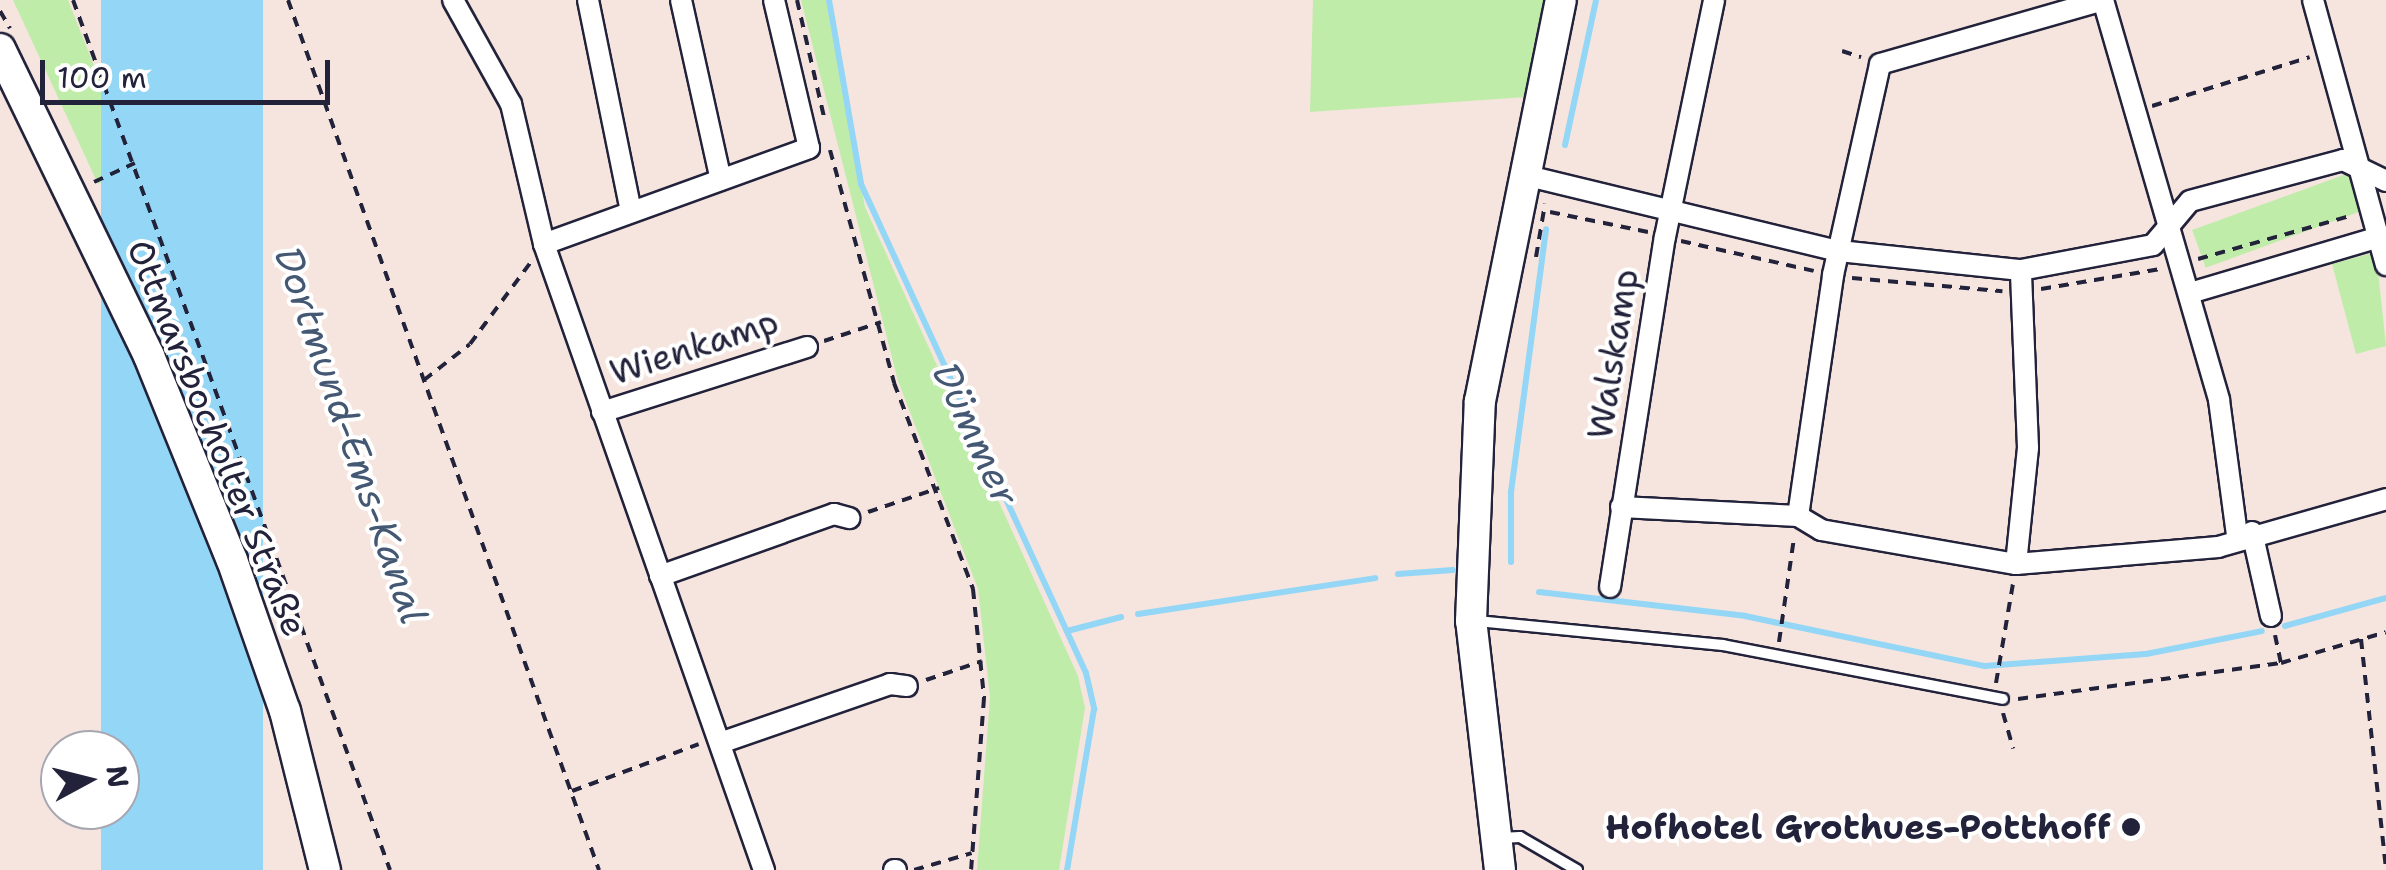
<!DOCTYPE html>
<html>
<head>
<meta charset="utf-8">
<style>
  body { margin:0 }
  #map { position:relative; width:2386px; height:870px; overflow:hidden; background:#f5e5de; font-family:"Shantell Sans",sans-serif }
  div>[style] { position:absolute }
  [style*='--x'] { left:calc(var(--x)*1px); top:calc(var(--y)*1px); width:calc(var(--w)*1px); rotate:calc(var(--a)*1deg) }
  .green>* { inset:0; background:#c0ecaa; transform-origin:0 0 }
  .water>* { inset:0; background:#94d6f6; transform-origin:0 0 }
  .stream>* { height:6px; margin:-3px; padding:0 3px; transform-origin:3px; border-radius:3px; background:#94d6f6 }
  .path>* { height:4px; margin-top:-2px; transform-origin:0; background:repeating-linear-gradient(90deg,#22223b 0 10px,transparent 0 18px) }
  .roads { filter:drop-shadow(2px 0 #22223b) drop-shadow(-2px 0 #22223b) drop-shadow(0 2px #22223b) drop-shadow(0 -2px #22223b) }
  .lane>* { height:10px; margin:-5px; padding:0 5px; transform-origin:5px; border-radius:5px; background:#fff }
  .street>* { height:20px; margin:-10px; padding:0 10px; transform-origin:10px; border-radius:10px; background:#fff }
  .secondary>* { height:30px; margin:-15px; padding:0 15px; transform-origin:15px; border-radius:15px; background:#fff }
  .dots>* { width:28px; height:28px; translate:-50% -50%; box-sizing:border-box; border:5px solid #fff; border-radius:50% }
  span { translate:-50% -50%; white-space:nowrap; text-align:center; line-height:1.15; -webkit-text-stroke:8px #fff; paint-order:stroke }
  .street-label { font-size:35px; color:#22223b }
  .poi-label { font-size:35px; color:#22223b; font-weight:700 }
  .right { translate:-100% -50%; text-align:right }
  .water-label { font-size:38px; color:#445873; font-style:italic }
  .north { position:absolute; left:40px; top:730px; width:100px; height:100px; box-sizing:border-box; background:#fff; border:2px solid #a7a7b1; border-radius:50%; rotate:83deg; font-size:28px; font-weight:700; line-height:40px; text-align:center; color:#22223b }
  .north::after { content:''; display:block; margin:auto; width:35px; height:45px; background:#22223b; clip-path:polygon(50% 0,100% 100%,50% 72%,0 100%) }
  .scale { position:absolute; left:40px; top:60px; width:290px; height:45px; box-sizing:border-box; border:5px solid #22223b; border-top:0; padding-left:12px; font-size:30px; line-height:35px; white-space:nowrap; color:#22223b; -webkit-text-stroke:8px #fff; paint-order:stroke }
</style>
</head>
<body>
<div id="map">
  <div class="green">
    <i style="clip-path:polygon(13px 0,68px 0,134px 167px,98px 184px)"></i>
    <i style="clip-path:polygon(801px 0,826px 0,865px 207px,1078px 676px,1085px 708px,1059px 870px,977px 870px,990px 697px,978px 589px,898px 381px)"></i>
    <i style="clip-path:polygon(1313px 0,1548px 0,1527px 97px,1310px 112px)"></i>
    <i style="left:2349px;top:173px;width:40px;height:167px;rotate:70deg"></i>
    <i style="clip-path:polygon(2376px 252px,2386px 346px,2356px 354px,2332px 264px)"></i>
  </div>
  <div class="water">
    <i style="left:101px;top:0;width:162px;height:926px"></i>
  </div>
  <div class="stream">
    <i style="--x:829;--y:0;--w:187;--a:80.1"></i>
    <i style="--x:861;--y:184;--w:538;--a:65.29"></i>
    <i style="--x:1086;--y:673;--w:37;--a:77"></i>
    <i style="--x:1094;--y:709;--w:163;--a:99.5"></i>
    <i style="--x:1565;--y:145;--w:148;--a:-77.9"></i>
    <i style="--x:1511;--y:562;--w:70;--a:-90"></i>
    <i style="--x:1511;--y:492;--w:265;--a:-82.4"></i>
    <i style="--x:1398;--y:574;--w:55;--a:-4.2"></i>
    <i style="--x:1539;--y:592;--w:207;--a:6.6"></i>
    <i style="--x:1745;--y:616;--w:245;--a:11.8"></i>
    <i style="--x:1985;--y:666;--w:161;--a:-4.3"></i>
    <i style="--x:2146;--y:654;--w:118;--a:-11.2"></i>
    <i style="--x:1138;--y:614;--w:240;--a:-8.6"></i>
    <i style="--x:2285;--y:626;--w:105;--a:-15.5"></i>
    <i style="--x:1067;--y:631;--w:56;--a:-14.5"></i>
  </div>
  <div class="path">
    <i style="--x:73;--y:0;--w:926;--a:69.98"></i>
    <i style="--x:288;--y:0;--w:924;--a:70.33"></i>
    <i style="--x:797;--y:0;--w:124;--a:77"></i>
    <i style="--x:0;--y:11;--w:20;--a:60"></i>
    <i style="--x:1842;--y:51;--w:20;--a:18"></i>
    <i style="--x:2152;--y:106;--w:165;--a:-17.2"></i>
    <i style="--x:830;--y:150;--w:242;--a:74.6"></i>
    <i style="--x:894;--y:383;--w:221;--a:69"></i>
    <i style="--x:973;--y:589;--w:110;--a:84.2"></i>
    <i style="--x:984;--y:698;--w:172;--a:94.3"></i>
    <i style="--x:94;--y:182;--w:45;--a:-24.9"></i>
    <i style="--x:1550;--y:212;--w:100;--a:11.5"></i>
    <i style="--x:1681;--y:241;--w:136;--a:12.7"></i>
    <i style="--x:1536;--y:257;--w:54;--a:-80.4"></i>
    <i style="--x:2198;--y:259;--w:161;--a:-15.8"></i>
    <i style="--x:1852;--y:278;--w:151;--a:5"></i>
    <i style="--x:2041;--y:289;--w:121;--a:-9.5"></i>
    <i style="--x:824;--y:341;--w:60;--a:-18.4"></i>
    <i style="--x:424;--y:380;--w:58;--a:-38"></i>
    <i style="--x:470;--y:344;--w:102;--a:-53.4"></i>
    <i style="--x:868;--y:512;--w:75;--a:-18.7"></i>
    <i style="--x:2275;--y:635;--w:29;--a:78"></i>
    <i style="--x:2361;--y:639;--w:232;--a:83.8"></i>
    <i style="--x:1779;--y:642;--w:105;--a:-81.8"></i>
    <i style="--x:926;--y:680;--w:59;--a:-18.7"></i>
    <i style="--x:1996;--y:683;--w:100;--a:-80.3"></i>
    <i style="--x:2018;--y:699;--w:265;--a:-7.8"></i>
    <i style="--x:2281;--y:663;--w:109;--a:-16.4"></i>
    <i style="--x:2003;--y:713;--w:37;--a:74"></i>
    <i style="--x:572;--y:791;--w:135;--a:-20.3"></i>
    <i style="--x:914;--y:870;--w:60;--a:-16.3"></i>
  </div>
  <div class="roads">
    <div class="lane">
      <i style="--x:1477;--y:621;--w:247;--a:5.6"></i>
      <i style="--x:1723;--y:645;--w:285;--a:10.9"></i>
      <i style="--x:1500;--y:838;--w:20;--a:-3"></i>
      <i style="--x:1520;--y:837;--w:66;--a:30.1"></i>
    </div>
    <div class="street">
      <i style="--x:453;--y:0;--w:119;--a:60.9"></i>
      <i style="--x:511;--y:104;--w:144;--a:76.7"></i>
      <i style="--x:544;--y:244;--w:664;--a:70.64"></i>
      <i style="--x:588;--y:0;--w:216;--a:78.5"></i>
      <i style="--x:681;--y:0;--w:184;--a:77.5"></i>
      <i style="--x:2313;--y:0;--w:275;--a:74.6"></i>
      <i style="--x:1528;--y:176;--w:320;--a:13.6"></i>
      <i style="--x:1839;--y:251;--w:183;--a:6"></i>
      <i style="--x:2021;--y:270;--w:134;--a:-10.7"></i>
      <i style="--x:2153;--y:245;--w:57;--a:-49.9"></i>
      <i style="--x:2190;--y:201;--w:158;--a:-15"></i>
      <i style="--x:2343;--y:160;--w:48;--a:26"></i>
      <i style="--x:544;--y:244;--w:282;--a:-19.9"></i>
      <i style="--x:809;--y:148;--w:152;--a:-103.3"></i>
      <i style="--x:2190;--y:293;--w:197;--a:-16.5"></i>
      <i style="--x:602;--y:412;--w:215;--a:-17.6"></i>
      <i style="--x:1621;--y:507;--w:177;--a:2.9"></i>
      <i style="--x:1798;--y:516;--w:27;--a:31"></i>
      <i style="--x:1821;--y:530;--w:198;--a:9.9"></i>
      <i style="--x:2016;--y:564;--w:203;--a:-4.8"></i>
      <i style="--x:2218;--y:547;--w:175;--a:-15.9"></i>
      <i style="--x:1798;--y:516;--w:244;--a:-81.7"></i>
      <i style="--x:1833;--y:275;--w:216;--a:-77.4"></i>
      <i style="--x:1880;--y:64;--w:232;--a:-16"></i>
      <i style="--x:2103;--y:0;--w:416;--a:73.8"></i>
      <i style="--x:2219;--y:400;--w:136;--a:82.4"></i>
      <i style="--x:2252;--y:532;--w:86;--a:77.3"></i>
      <i style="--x:2016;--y:564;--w:117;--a:-84.1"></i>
      <i style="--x:2028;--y:448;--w:178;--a:-92.3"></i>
      <i style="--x:660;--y:576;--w:185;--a:-19.6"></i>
      <i style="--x:834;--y:514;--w:16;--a:15"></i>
      <i style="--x:1610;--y:587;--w:354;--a:-81.1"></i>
      <i style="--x:1665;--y:237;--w:242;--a:-78.3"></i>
      <i style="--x:720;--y:743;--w:180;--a:-19.1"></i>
      <i style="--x:890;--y:684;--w:17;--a:7"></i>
      <i style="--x:894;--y:870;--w:2;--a:0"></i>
    </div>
    <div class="secondary">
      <i style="--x:0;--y:49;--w:341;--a:64.1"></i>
      <i style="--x:149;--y:356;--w:220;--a:67.9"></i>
      <i style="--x:232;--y:560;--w:160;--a:70.7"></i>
      <i style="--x:285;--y:711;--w:164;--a:75.9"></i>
      <i style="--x:1500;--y:870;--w:251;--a:-96.6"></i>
      <i style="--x:1471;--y:621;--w:220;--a:-87.7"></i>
      <i style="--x:1480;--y:401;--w:409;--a:-78.6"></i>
    </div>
  </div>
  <div class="dots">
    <i style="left:2131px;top:827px;background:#22223b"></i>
  </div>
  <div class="street-label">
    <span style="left:694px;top:347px;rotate:-18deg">Wienkamp</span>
    <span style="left:1613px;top:354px;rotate:-81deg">Walskamp</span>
    <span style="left:217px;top:438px;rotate:68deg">Ottmarsbocholter Straße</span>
  </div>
  <div class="poi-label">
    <span class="right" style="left:2111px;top:827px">Hofhotel Grothues-Potthoff</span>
  </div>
  <div class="water-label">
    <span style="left:976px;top:434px;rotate:65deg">Dümmer</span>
    <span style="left:351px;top:435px;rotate:71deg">Dortmund-Ems-Kanal</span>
  </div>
  <div class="north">N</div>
  <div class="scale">100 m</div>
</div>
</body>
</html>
